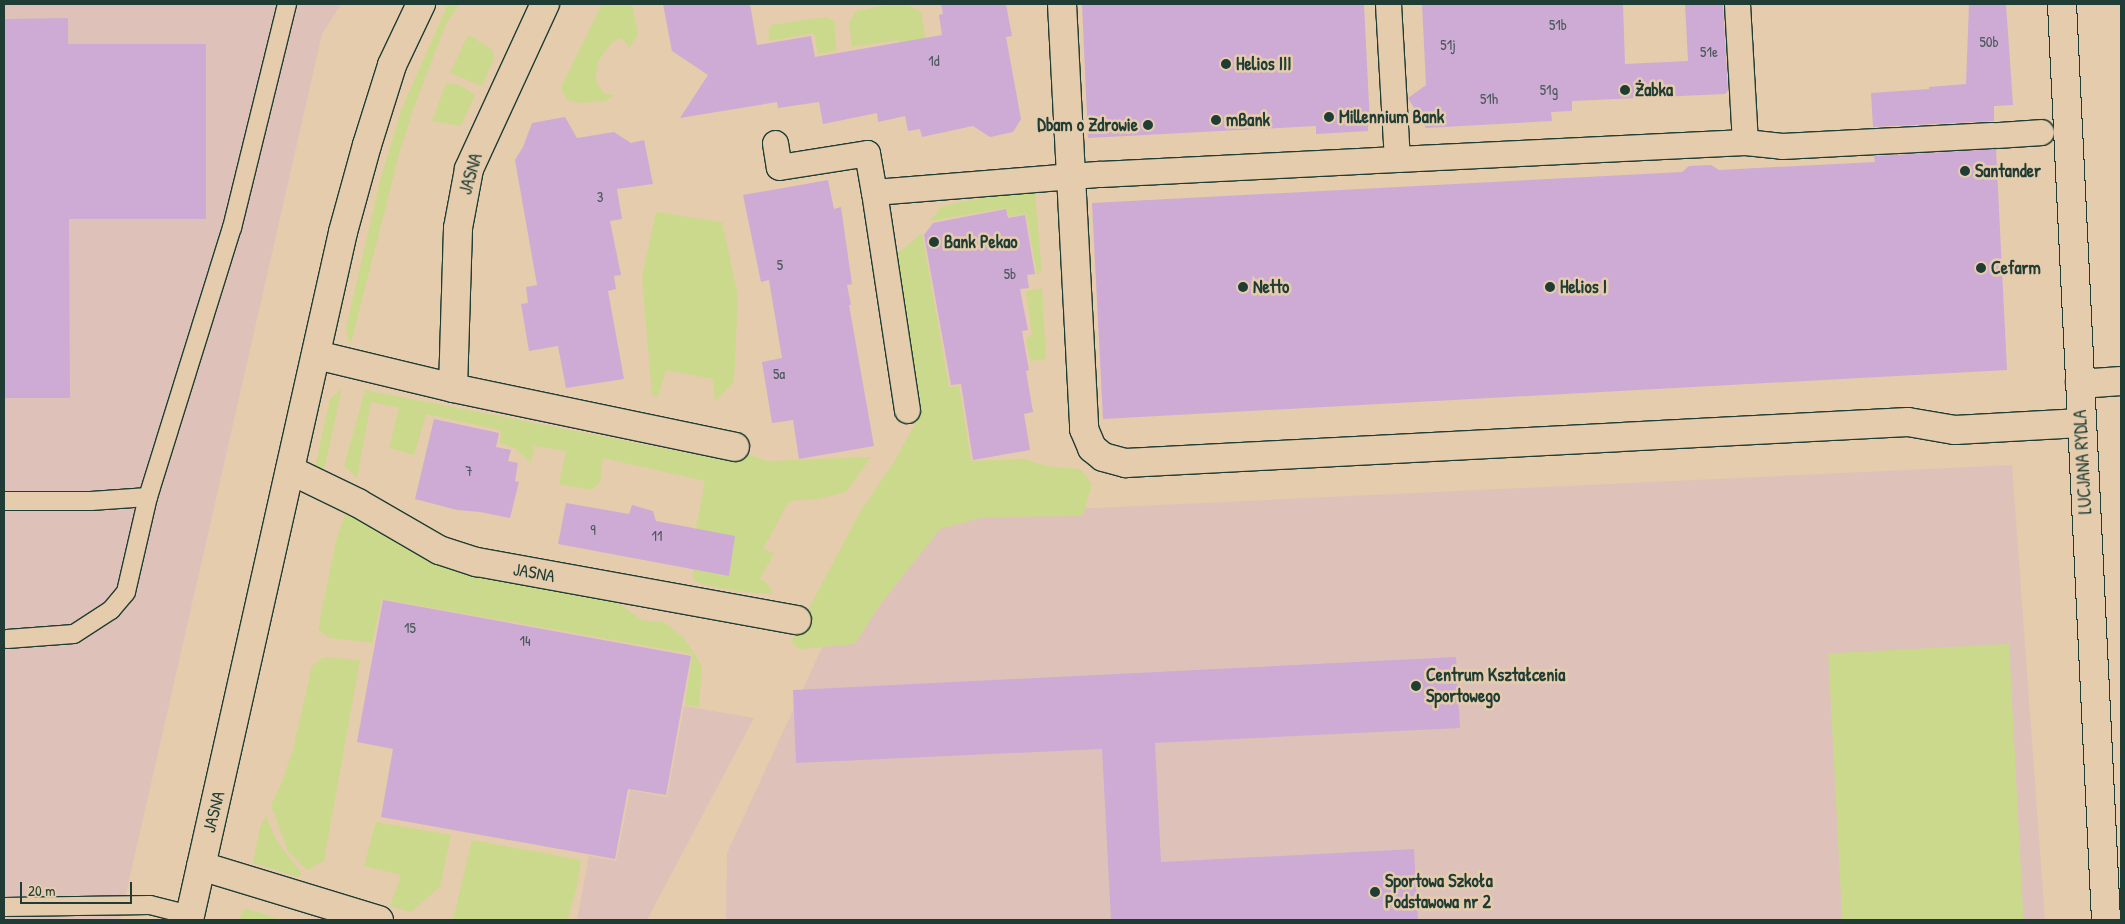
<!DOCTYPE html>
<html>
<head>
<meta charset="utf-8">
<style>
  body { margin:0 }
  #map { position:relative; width:2125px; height:924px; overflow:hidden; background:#e5ccad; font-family:"Patrick Hand",sans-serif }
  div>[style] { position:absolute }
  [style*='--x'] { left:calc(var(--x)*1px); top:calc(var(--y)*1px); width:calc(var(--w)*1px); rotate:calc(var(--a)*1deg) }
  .built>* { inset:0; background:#dec2b9 }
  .green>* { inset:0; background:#cbd98c; transform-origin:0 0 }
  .building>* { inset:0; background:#ceabd4 }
  .roads { filter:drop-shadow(1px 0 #1f3d34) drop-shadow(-1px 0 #1f3d34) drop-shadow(0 1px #1f3d34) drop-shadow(0 -1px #1f3d34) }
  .service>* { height:18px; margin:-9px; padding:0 9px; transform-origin:9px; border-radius:9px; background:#e5ccad }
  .pedestrian>* { height:25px; margin:-12.5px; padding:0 12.5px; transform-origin:12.5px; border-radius:12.5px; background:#e5ccad }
  .minor>* { height:28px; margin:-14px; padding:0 14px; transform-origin:14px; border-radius:14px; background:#e5ccad }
  .dots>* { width:14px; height:14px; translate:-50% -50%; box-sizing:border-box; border:2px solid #e5ccad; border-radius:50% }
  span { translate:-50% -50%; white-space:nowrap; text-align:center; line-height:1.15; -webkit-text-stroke:5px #e5ccad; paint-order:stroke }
  .number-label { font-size:15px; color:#4b585c }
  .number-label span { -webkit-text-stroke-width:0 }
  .poi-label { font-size:18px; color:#1f3d34; font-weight:700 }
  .left { translate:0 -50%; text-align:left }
  .right { translate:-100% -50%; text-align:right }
  .street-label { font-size:18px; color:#1f3d34 }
  .frame { position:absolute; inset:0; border:5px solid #1f3d34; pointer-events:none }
  .scale { position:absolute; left:20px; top:882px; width:112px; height:22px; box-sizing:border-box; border:2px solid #1f3d34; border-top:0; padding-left:6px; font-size:15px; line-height:18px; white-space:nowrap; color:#1f3d34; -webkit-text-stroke:4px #e5ccad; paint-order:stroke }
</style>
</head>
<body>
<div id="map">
  <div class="built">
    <i style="clip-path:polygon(4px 4px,341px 4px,322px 34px,120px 920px,4px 920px)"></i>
    <i style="clip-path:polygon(2012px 465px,2045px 920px,726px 920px,727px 853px,882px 518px)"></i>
    <i style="clip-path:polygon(684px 706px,754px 718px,647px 920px,577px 920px,589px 856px,616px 861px,630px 790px,667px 797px)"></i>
  </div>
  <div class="green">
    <i style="clip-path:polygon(448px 4px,459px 4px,446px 24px,414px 107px,400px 151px,351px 343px,348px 340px,346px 328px,381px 177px,402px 108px)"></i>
    <i style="clip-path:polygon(602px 4px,632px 4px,638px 34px,629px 48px,622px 38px,612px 42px,599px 60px,595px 78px,603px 93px,615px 95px,605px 101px,579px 103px,567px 100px,562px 92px,562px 85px)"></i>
    <i style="clip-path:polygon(894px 4px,906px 4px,921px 12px,929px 58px,902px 61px,898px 40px,852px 47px,849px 22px,857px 11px)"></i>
    <i style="clip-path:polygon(826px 17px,835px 22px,836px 51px,818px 54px,814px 33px,770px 41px,768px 31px,771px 25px)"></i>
    <i style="clip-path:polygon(468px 35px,492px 49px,494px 59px,482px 86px,450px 73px)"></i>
    <i style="clip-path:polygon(446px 83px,460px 85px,475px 95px,461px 126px,432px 121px)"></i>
    <i style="clip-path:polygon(1030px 188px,1035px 194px,1042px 273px,1037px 274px,1026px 214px,1008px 216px,1006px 208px,930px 221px,942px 206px)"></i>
    <i style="clip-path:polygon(656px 212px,722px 222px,738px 295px,734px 382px,715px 402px,713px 379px,666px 370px,658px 396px,652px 396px,642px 276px)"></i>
    <i style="clip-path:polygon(922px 233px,949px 387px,959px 386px,971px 461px,1025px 459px,1046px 466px,1080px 469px,1092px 484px,1083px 516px,984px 517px,940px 529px,879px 606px,855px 644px,799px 649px,791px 642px,860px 512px,894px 462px,918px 419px,890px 260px)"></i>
    <i style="clip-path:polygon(1042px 288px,1046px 359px,1030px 361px,1026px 340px,1032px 334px,1026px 291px)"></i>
    <i style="clip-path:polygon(342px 388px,325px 466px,318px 472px,315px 467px,330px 399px)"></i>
    <i style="clip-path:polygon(365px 390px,708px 457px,739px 452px,768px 461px,871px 457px,846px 492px,818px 499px,789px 501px,763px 549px,774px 553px,760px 579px,769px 585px,772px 594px,743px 592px,701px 584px,693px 579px,696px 527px,705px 481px,603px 458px,600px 482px,592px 490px,559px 484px,566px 451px,534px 446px,531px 463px,515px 448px,500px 443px,501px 430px,426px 414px,414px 455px,389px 448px,399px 408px,371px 402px,357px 478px,344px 466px)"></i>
    <i style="clip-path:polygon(345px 514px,607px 595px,642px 620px,664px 622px,683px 637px,702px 666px,699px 707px,685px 705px,692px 654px,382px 599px,372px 643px,329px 638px,318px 629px,336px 541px)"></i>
    <i style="left:2009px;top:644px;width:276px;height:181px;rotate:87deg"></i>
    <i style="clip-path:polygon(324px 657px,360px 660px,324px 861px,307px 870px,288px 851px,271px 805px,282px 782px,293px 749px,312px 666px)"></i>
    <i style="clip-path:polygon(266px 816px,276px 840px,302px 874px,298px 877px,253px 863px,260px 827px)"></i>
    <i style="clip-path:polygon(376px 822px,451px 835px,440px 887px,411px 912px,390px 906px,401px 875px,364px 866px)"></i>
    <i style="clip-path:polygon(472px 840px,581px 860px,577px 887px,567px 920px,453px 920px)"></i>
    <i style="clip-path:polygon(248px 909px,282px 920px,240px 920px,242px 910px)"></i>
  </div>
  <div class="building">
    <i style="clip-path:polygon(663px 4px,750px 4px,757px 45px,811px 36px,815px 57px,942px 35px,939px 15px,943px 14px,941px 4px,1006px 4px,1012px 36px,1006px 37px,1021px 119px,1013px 132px,990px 137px,973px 126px,922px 137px,920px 129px,908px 131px,905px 116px,878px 122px,877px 113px,823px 124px,819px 102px,778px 108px,777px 102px,680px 118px,708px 75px,672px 51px)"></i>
    <i style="clip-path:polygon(1082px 4px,1364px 4px,1370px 124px,1368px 124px,1368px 131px,1316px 134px,1316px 126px,1088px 138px)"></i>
    <i style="clip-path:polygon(1422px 4px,1623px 4px,1625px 64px,1688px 61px,1685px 4px,1723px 4px,1728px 91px,1725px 94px,1572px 101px,1572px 111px,1551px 112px,1552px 121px,1426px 128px,1408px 98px,1426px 85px)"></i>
    <i style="clip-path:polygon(1969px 4px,2006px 4px,2013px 105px,1994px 106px,1994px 121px,1873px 127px,1871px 93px,1929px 89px,1929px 87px,1966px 84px)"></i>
    <i style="clip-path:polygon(68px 18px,68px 44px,206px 44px,206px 219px,69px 219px,70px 398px,4px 398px,4px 19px)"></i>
    <i style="clip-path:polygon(565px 117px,577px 138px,614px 132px,631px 143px,644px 140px,653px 184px,617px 189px,622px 219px,610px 221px,621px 275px,614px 276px,616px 289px,608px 291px,624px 379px,566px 388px,558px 346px,529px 351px,521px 304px,528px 303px,526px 287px,537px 285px,515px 160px,523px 147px,532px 123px)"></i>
    <i style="clip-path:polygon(1996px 149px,2007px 370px,1103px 419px,1092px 203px,1682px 172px,1689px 166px,1711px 165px,1719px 170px,1875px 162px,1874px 156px)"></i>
    <i style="clip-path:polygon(828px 180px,834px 209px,841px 207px,852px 284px,847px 285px,851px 305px,849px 305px,874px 446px,799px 459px,793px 420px,772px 423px,762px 362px,782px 358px,769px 280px,761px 282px,743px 195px)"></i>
    <i style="clip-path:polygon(1006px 209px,1008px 218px,1025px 215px,1035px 274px,1027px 275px,1029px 288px,1020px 289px,1028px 330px,1022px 331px,1029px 370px,1026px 371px,1033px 412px,1024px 414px,1030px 450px,973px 460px,961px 384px,951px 385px,924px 235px,933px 223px)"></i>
    <i style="clip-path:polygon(434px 419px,499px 433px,496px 447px,511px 450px,508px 461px,518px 463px,515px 481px,519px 482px,510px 518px,480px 512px,457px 510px,415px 499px)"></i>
    <i style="clip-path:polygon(566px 503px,629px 514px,632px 505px,653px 511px,656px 521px,735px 536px,729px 576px,558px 544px)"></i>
    <i style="clip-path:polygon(383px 600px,691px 656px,666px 795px,628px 789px,615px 859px,381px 817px,393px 749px,357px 742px)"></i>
    <i style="clip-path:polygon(1456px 657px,1460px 728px,1155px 743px,1161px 862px,1414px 849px,1418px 920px,1111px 920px,1102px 749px,796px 763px,793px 690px)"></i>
  </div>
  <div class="roads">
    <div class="service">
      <i style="--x:4;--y:501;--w:87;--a:0"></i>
      <i style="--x:91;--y:501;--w:57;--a:-4"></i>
      <i style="--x:7;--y:639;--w:67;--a:-4.3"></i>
      <i style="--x:74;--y:634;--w:44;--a:-33"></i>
      <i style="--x:111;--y:610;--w:23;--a:-50"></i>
      <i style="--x:126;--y:592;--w:98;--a:-77"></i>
      <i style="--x:148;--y:497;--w:282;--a:-72.7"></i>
      <i style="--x:232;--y:228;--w:231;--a:-76.2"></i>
      <i style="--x:4;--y:907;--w:146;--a:-0.8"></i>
      <i style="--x:150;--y:905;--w:41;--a:14"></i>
    </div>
    <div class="pedestrian">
      <i style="--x:1388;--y:4;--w:155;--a:86.7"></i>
      <i style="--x:1737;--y:4;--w:138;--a:86.7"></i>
      <i style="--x:1997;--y:135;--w:44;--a:-3.9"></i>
      <i style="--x:775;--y:143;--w:24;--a:81"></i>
      <i style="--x:779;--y:167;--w:89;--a:-9"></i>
      <i style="--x:867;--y:153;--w:40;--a:80"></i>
      <i style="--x:907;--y:410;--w:220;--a:-98.6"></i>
      <i style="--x:874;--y:192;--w:227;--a:-4.6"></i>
      <i style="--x:1100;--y:174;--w:297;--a:-2.9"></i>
      <i style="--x:1397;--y:159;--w:348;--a:-2.8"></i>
      <i style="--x:1745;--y:142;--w:37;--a:6"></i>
      <i style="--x:1782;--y:146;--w:210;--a:-3"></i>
    </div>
    <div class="minor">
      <i style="--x:1062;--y:4;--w:426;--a:87"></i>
      <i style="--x:1084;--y:429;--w:21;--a:67"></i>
      <i style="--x:1092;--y:448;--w:14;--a:39"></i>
      <i style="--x:1103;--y:457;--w:24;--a:15"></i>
      <i style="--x:1126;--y:463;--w:783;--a:-3"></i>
      <i style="--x:1908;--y:422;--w:48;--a:9.7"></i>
      <i style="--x:1955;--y:430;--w:126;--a:-3.2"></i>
      <i style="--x:2062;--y:4;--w:917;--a:87.25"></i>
      <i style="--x:316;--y:355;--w:141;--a:13.5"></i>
      <i style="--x:453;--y:388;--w:288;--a:11.8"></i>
      <i style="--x:2080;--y:384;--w:41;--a:-4.2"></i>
      <i style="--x:453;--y:388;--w:160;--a:-88.2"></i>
      <i style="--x:458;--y:228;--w:60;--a:-79.4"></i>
      <i style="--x:469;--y:169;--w:182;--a:-65.3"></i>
      <i style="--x:290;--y:470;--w:76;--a:25.9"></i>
      <i style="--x:358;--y:503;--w:94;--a:30.1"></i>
      <i style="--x:439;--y:550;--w:40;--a:18"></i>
      <i style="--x:477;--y:562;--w:325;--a:10.3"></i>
      <i style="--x:201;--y:866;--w:186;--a:16.9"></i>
      <i style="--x:189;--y:920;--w:705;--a:-77.38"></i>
      <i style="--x:343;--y:232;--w:90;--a:-74.6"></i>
      <i style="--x:367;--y:145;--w:84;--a:-72.6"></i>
      <i style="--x:392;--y:65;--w:68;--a:-64.6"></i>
    </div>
  </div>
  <div class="dots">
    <i style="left:1226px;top:64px;background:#1f3d34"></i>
    <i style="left:1625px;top:90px;background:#1f3d34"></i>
    <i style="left:1329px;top:117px;background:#1f3d34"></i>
    <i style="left:1216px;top:120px;background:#1f3d34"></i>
    <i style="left:1148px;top:125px;background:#1f3d34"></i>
    <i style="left:1965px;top:171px;background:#1f3d34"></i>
    <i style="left:934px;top:242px;background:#1f3d34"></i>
    <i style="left:1981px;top:268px;background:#1f3d34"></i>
    <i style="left:1243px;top:287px;background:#1f3d34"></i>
    <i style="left:1550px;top:287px;background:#1f3d34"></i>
    <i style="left:1416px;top:686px;background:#1f3d34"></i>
    <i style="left:1375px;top:892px;background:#1f3d34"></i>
  </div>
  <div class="number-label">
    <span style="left:1558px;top:25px">51b</span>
    <span style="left:1989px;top:42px">50b</span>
    <span style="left:1448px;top:45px">51j</span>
    <span style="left:1709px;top:52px">51e</span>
    <span style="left:934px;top:61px">1d</span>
    <span style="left:1549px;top:90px">51g</span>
    <span style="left:1489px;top:99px">51h</span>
    <span style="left:600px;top:197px">3</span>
    <span style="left:780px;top:265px">5</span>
    <span style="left:1010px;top:274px">5b</span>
    <span style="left:779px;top:374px">5a</span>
    <span style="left:469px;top:471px">7</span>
    <span style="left:593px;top:530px">9</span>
    <span style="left:657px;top:536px">11</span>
    <span style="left:410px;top:628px">15</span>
    <span style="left:525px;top:641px">14</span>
  </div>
  <div class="poi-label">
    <span class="left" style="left:1236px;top:64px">Helios III</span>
    <span class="left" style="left:1635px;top:90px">Żabka</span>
    <span class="left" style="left:1339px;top:117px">Millennium Bank</span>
    <span class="left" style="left:1226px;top:120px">mBank</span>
    <span class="right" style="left:1138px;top:125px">Dbam o Zdrowie</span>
    <span class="left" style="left:1975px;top:171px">Santander</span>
    <span class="left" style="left:944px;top:242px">Bank Pekao</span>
    <span class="left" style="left:1991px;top:268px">Cefarm</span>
    <span class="left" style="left:1253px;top:287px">Netto</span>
    <span class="left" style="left:1560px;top:287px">Helios I</span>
    <span class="left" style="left:1426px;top:686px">Centrum Kształcenia<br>Sportowego</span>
    <span class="left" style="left:1385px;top:892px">Sportowa Szkoła<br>Podstawowa nr 2</span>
  </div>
  <div class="street-label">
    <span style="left:471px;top:174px;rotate:-74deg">JASNA</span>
    <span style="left:2083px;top:462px;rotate:-93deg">LUCJANA RYDLA</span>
    <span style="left:534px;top:573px;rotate:10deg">JASNA</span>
    <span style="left:214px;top:812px;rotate:-76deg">JASNA</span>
  </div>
  <div class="frame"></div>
  <div class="scale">20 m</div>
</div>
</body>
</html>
